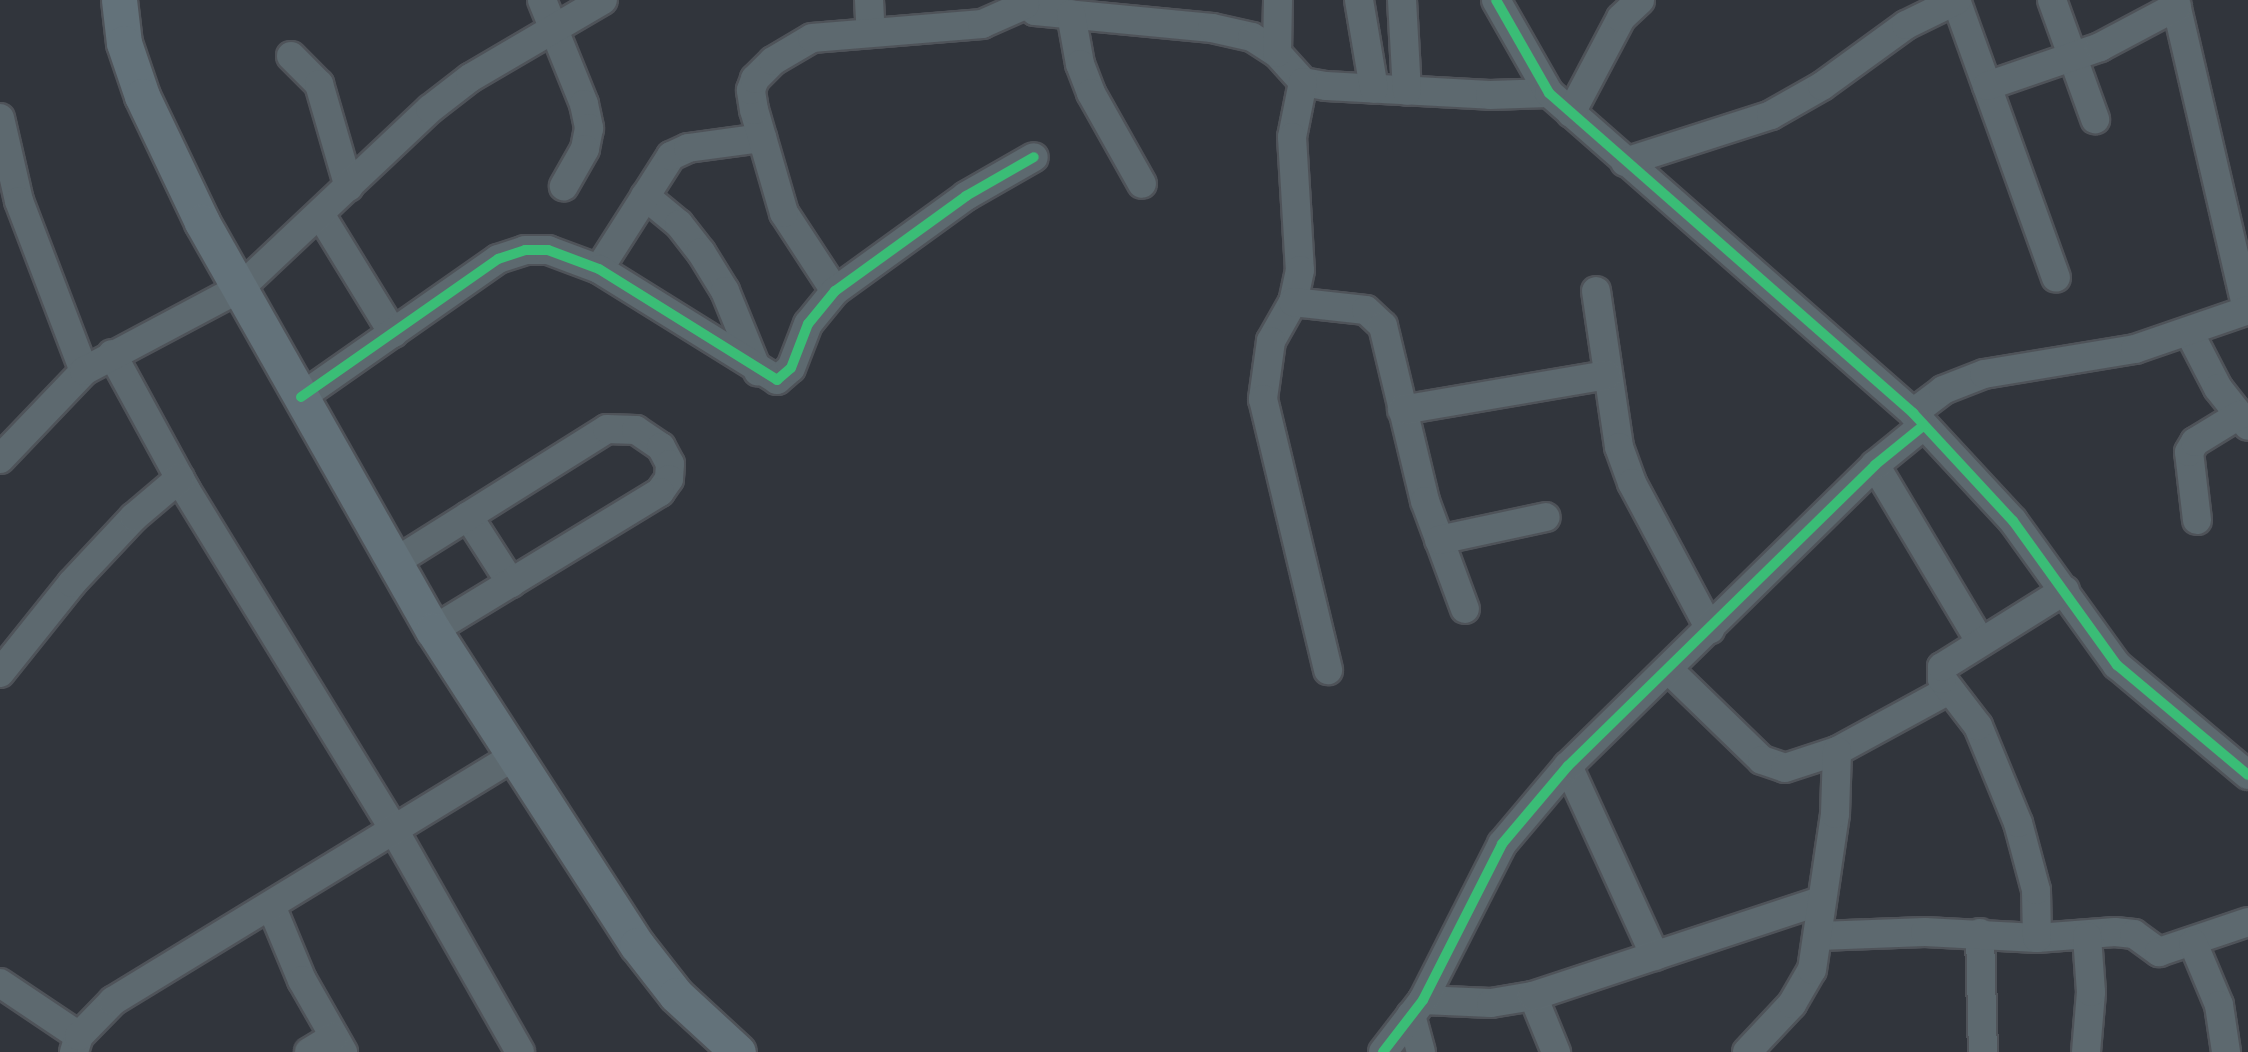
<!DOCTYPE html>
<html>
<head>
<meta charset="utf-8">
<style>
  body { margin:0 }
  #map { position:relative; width:2248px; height:1052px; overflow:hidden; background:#31353c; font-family:"Titillium Web",sans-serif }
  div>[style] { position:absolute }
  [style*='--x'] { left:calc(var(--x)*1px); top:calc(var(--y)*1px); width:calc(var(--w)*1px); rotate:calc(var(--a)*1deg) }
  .roads { filter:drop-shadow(2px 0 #4f5359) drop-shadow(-2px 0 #4f5359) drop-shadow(0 2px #4f5359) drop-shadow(0 -2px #4f5359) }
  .minor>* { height:28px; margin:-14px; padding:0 14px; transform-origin:14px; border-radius:14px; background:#5d696f }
  .major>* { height:35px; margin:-17.5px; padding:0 17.5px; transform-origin:17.5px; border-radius:17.5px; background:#63727a }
  .cycleway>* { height:10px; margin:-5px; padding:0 5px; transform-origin:5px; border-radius:5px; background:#3abd76 }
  span { translate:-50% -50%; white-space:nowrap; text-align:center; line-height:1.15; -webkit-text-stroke:6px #181c21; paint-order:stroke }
</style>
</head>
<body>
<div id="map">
  <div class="roads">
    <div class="minor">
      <i style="--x:542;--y:0;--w:112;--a:68"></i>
      <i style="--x:584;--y:104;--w:25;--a:78"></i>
      <i style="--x:589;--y:128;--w:21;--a:101"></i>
      <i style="--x:585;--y:149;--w:43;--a:119.6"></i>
      <i style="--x:869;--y:0;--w:33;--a:87"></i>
      <i style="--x:1022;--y:0;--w:17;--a:40"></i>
      <i style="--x:1035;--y:11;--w:178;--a:5.5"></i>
      <i style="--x:1212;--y:28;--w:41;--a:12.7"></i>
      <i style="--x:1252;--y:37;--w:30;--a:33"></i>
      <i style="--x:1277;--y:53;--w:39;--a:48"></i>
      <i style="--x:1303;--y:82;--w:23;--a:10"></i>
      <i style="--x:1326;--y:86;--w:164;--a:3.1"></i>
      <i style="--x:1490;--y:95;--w:59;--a:-1.9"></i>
      <i style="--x:1359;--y:0;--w:90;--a:80.4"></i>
      <i style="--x:1402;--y:0;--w:91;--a:86.9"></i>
      <i style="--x:1496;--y:0;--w:107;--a:60.3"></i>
      <i style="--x:1549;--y:93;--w:485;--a:41.3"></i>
      <i style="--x:1913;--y:413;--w:147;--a:47.2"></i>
      <i style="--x:2013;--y:521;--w:178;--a:54.2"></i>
      <i style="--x:2117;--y:665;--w:171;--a:40"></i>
      <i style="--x:1956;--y:0;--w:295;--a:70.2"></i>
      <i style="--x:2052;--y:0;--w:127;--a:70.1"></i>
      <i style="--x:2175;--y:0;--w:318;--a:76.9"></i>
      <i style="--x:1071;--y:14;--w:51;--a:79.8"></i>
      <i style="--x:1080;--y:64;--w:31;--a:69"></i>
      <i style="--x:1091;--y:93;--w:104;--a:60.7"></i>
      <i style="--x:1277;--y:53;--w:53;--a:-88.9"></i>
      <i style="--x:291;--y:56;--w:40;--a:45"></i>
      <i style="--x:319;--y:84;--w:107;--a:73.8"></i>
      <i style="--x:1303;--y:82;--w:56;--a:101.3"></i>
      <i style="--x:1292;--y:137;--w:133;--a:86.6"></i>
      <i style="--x:1300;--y:270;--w:33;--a:102"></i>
      <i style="--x:1293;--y:302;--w:45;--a:119.4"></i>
      <i style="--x:1271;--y:341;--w:59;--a:97.9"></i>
      <i style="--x:1263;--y:399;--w:279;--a:76.5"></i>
      <i style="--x:1987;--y:86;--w:120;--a:-19"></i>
      <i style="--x:2100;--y:47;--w:87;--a:-28"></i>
      <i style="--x:1571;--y:113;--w:107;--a:-62.2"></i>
      <i style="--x:1621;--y:18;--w:26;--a:-43"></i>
      <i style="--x:0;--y:118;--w:85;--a:77.1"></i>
      <i style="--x:19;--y:201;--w:182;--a:69.1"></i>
      <i style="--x:1625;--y:162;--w:153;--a:-17.8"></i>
      <i style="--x:1771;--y:115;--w:59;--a:-29.6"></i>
      <i style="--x:1822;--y:86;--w:104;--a:-36"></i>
      <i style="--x:1906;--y:25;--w:57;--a:-26.1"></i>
      <i style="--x:645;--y:196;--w:44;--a:39.5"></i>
      <i style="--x:679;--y:224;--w:36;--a:52"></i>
      <i style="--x:701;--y:252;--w:46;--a:58.4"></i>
      <i style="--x:725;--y:291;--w:87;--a:67.8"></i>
      <i style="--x:320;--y:214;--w:140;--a:58.5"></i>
      <i style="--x:599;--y:269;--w:134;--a:-57.5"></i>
      <i style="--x:671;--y:156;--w:19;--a:-25"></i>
      <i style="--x:688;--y:148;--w:75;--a:-7.7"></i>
      <i style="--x:835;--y:291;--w:93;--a:-123.2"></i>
      <i style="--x:784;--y:213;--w:107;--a:-106.2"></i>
      <i style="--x:754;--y:110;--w:20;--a:-99"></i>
      <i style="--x:751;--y:90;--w:12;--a:-70"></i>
      <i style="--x:755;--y:79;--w:25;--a:-45"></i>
      <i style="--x:773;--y:61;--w:45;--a:-30.5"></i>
      <i style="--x:812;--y:38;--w:171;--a:-4.7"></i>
      <i style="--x:982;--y:24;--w:47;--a:-23.8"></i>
      <i style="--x:1596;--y:291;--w:158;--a:81.6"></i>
      <i style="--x:1619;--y:447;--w:38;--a:70"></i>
      <i style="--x:1632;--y:483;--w:166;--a:61.9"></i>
      <i style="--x:1293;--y:302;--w:73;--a:6.3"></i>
      <i style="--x:1366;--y:310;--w:23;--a:43"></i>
      <i style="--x:1383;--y:326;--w:180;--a:76.5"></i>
      <i style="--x:1425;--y:501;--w:115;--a:69.7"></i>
      <i style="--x:2189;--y:332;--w:63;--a:62.6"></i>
      <i style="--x:2218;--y:388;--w:48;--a:51.7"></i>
      <i style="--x:112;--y:354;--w:155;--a:61.4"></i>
      <i style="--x:186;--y:490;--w:399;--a:58.5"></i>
      <i style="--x:394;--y:830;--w:255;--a:60.4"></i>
      <i style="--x:301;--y:397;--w:241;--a:-35"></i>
      <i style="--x:498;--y:259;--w:28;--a:-18"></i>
      <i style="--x:525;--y:250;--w:23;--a:0"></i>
      <i style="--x:548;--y:250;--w:54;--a:20.4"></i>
      <i style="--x:599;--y:269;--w:210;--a:31.9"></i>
      <i style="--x:777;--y:380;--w:18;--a:-41"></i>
      <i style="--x:791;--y:368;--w:47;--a:-68.9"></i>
      <i style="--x:808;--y:324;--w:43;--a:-50.7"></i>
      <i style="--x:835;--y:291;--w:162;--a:-35.9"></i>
      <i style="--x:966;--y:196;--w:78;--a:-29.8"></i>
      <i style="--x:1402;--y:410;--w:208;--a:-9.7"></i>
      <i style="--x:1913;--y:413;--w:38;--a:-37"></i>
      <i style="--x:1943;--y:390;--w:44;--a:-21.3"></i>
      <i style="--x:1984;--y:374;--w:153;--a:-9.4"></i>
      <i style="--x:2135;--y:349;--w:120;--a:-19"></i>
      <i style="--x:0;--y:459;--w:122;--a:-46.3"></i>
      <i style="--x:84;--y:371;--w:177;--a:-28"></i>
      <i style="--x:240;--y:288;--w:261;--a:-43.3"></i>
      <i style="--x:430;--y:109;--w:51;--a:-37.8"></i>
      <i style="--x:470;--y:78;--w:154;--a:-30.4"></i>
      <i style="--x:1875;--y:465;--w:205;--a:59.2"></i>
      <i style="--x:468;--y:516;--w:80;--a:57.3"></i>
      <i style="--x:2197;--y:520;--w:68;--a:-96.7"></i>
      <i style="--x:2189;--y:452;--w:12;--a:-59"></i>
      <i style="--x:2195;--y:442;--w:52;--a:-31.5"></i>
      <i style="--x:1439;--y:540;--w:109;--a:-12.1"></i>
      <i style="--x:395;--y:562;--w:250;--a:-32.1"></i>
      <i style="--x:607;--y:429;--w:29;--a:2"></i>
      <i style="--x:636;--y:430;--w:30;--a:34"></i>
      <i style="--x:661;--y:447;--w:19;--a:62"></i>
      <i style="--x:670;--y:464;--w:15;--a:94"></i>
      <i style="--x:669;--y:479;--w:16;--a:125"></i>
      <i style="--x:660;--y:492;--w:266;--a:148.7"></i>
      <i style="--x:1669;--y:670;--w:129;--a:44.1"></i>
      <i style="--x:1762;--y:760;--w:24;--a:19"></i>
      <i style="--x:1785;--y:768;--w:55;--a:-18.1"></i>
      <i style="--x:1837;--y:751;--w:128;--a:-28.6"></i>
      <i style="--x:0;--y:673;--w:115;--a:-51.3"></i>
      <i style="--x:72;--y:583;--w:91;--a:-46.8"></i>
      <i style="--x:134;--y:517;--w:60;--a:-40.3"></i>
      <i style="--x:1568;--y:766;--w:209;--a:65.4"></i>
      <i style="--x:272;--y:908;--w:78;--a:67.4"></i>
      <i style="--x:302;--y:980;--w:83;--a:60.3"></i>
      <i style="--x:1980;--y:933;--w:119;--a:88.6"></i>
      <i style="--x:1819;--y:936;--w:106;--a:-2.2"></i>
      <i style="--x:1925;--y:932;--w:112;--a:3.1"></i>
      <i style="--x:2037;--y:938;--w:78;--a:-4.4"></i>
      <i style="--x:2115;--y:932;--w:19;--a:6"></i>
      <i style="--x:2134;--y:934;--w:31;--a:36"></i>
      <i style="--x:2159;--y:952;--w:94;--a:-18.6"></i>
      <i style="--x:2037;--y:938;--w:48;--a:-91.2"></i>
      <i style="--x:2036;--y:890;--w:69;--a:-105"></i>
      <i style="--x:2018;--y:823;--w:105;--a:-112.4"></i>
      <i style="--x:1978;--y:726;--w:59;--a:-127.5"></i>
      <i style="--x:1942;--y:679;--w:12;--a:-90"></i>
      <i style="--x:1942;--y:667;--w:145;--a:-32"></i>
      <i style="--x:2193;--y:943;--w:67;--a:67.2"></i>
      <i style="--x:2219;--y:1005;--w:48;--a:81.5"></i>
      <i style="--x:0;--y:983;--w:95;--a:33.9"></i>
      <i style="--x:1533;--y:996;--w:61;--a:67.7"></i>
      <i style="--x:1423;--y:1000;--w:68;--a:2.5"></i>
      <i style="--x:1491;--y:1003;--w:43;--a:-9.5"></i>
      <i style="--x:1533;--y:996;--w:303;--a:-18.3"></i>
      <i style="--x:1411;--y:1015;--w:38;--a:75"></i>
      <i style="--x:74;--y:1052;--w:17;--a:-73"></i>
      <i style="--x:79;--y:1036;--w:49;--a:-45.8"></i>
      <i style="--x:113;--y:1001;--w:472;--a:-31.4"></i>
      <i style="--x:309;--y:1052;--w:29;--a:-31"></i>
      <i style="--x:1383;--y:1052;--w:66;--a:-52.4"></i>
      <i style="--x:1423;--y:1000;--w:175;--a:-63.1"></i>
      <i style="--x:1502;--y:844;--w:102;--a:-49.8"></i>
      <i style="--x:1568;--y:766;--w:430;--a:-44.4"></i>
      <i style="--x:1875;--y:465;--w:63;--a:-39.2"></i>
      <i style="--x:1747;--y:1052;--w:66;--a:-46.8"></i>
      <i style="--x:1792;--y:1004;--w:39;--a:-60"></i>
      <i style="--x:1812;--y:970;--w:158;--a:-81.6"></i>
      <i style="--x:1835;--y:814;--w:63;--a:-88.2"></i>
      <i style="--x:2086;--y:1052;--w:60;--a:-85.2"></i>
      <i style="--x:2091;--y:992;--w:56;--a:-94.1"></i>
    </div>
    <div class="major">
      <i style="--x:119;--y:0;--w:43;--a:83.4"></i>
      <i style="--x:124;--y:43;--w:56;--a:71.2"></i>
      <i style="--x:142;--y:96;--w:140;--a:64.5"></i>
      <i style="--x:202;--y:222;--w:469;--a:60.5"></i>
      <i style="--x:433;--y:630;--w:375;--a:57.1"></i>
      <i style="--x:637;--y:945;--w:63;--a:52"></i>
      <i style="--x:676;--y:995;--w:84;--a:42.6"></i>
    </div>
  </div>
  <div class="cycleway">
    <i style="--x:1496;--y:0;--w:107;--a:60.3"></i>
    <i style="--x:1549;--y:93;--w:485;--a:41.3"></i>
    <i style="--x:1913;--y:413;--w:147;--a:47.2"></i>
    <i style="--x:2013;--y:521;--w:178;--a:54.2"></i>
    <i style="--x:2117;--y:665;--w:171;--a:40"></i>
    <i style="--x:301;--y:397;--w:241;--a:-35"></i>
    <i style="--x:498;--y:259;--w:28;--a:-18"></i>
    <i style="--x:525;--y:250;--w:23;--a:0"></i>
    <i style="--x:548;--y:250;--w:54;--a:20.4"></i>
    <i style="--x:599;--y:269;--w:210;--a:31.9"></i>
    <i style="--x:777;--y:380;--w:18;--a:-41"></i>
    <i style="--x:791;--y:368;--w:47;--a:-68.9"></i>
    <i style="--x:808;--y:324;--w:43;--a:-50.7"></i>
    <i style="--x:835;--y:291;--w:162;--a:-35.9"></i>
    <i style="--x:966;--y:196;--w:78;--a:-29.8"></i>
    <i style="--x:1383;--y:1052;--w:66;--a:-52.4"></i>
    <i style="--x:1423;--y:1000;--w:175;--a:-63.1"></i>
    <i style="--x:1502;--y:844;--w:102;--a:-49.8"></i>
    <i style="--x:1568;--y:766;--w:430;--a:-44.4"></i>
    <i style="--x:1875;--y:465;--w:63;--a:-39.2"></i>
  </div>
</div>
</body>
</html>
